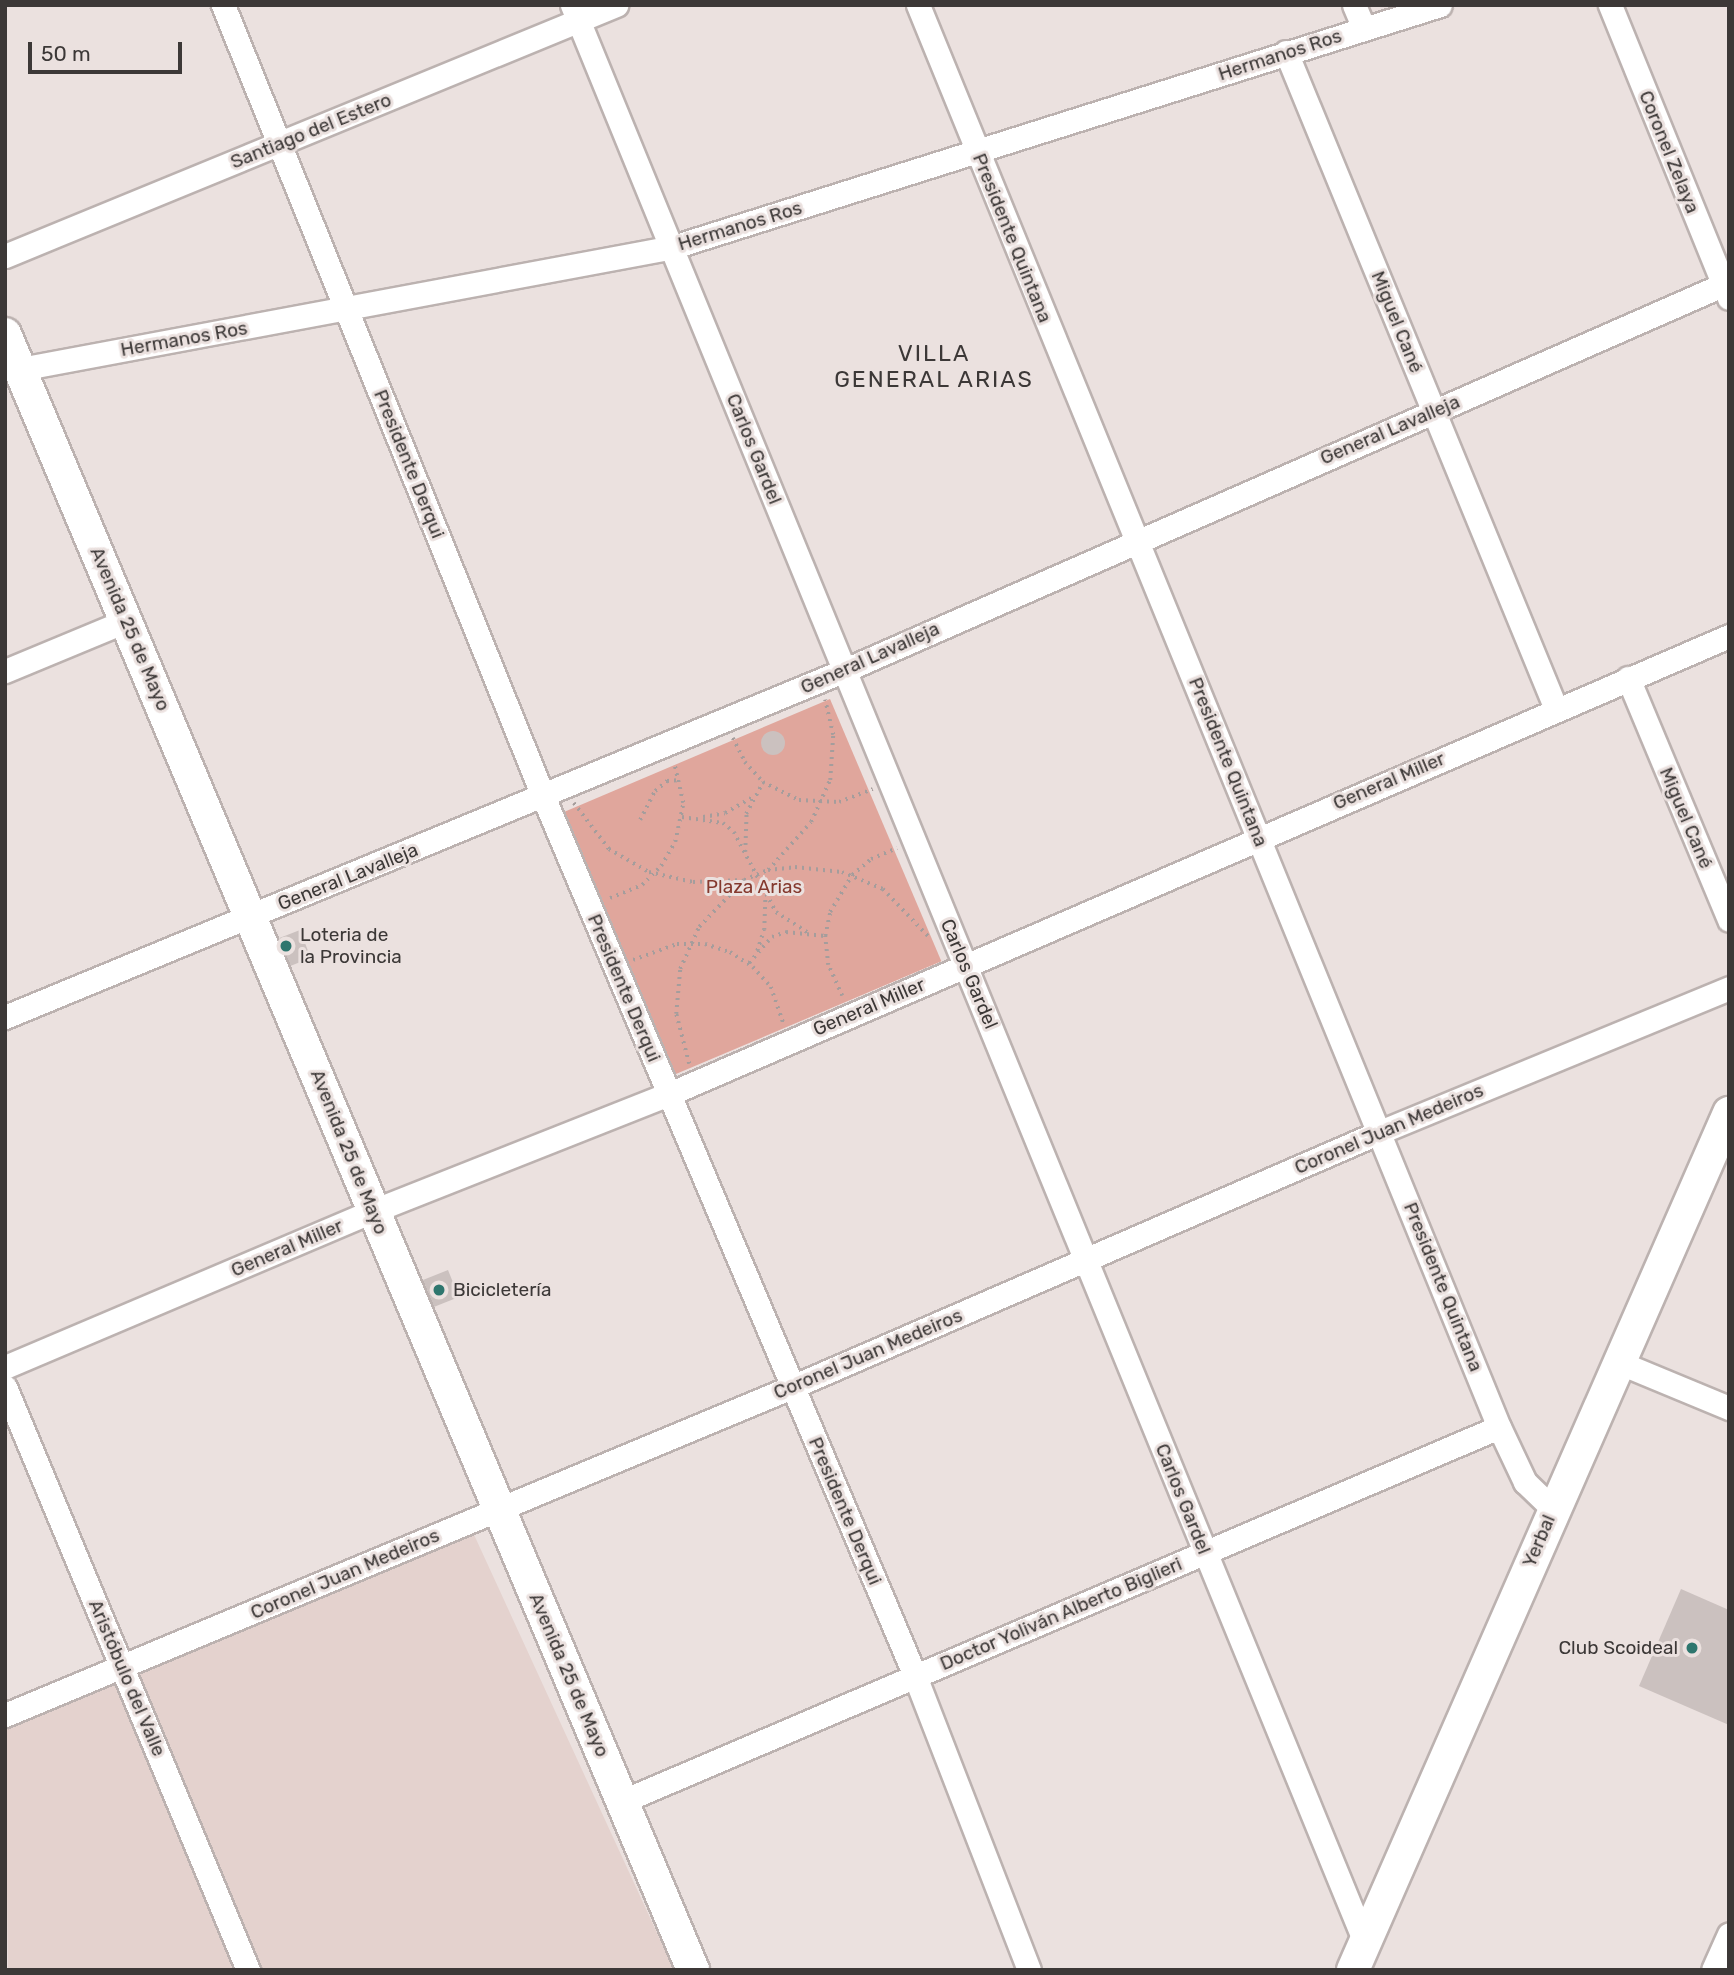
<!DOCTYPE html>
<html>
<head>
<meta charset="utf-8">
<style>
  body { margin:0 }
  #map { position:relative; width:1734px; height:1975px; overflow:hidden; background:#ebe1df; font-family:Rubik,sans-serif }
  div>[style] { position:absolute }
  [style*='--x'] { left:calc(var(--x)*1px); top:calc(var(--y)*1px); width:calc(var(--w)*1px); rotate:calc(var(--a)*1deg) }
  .built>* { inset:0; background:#e4d2ce }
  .green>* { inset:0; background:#e0a69c; transform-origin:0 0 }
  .building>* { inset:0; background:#cbc1bf; transform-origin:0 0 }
  .round { border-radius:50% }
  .path>* { height:3.5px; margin-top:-1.75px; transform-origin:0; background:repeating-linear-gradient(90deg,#a59d9c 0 2px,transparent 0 7px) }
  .roads { filter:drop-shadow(2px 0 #bcb2b0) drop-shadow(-2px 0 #bcb2b0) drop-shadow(0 2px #bcb2b0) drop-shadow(0 -2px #bcb2b0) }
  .street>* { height:23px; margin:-11.5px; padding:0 11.5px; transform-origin:11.5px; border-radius:11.5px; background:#fff }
  .secondary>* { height:32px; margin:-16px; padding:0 16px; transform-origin:16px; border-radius:16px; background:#fff }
  .dots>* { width:19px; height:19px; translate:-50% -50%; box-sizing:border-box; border:4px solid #ebe1df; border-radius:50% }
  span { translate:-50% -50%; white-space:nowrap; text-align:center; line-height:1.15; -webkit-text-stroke:6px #ebe1df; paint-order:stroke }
  .street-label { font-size:19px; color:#3c3837 }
  .park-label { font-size:19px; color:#85392e }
  .poi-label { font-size:19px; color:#3c3837 }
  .left { translate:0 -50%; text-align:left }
  .right { translate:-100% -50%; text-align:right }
  .quarter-label { font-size:23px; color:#3c3837; letter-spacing:2px }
  .frame { position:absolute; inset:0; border:7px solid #3c3837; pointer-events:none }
  .scale { position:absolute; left:28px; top:42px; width:154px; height:32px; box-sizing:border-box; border:4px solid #3c3837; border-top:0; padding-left:9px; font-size:21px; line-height:24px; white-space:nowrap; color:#3c3837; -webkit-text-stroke:5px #ebe1df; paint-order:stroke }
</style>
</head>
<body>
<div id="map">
  <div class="built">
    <i style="clip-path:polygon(470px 1526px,674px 1970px,8px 1970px,5px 1727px)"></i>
  </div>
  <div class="green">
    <i style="left:830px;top:699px;width:285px;height:289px;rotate:67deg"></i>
  </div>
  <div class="building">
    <i class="round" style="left:761px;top:731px;width:24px;height:24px"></i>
    <i style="left:300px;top:930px;width:30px;height:22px;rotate:69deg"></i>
    <i style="left:448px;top:1270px;width:29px;height:27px;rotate:68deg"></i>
    <i style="clip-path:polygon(1681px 1589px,1729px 1610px,1729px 1725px,1639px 1686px)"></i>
  </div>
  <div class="path">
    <i style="--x:733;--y:738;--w:27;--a:63"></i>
    <i style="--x:745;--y:762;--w:27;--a:48"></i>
    <i style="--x:763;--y:782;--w:40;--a:26.6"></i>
    <i style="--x:799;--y:800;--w:40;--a:2.9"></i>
    <i style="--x:839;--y:802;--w:36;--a:-21"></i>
    <i style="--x:574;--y:803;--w:58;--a:52.7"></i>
    <i style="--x:609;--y:849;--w:46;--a:29.9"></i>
    <i style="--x:649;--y:872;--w:45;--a:12.8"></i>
    <i style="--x:693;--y:882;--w:49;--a:-2.3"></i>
    <i style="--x:682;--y:817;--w:41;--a:8.3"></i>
    <i style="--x:723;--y:823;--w:14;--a:39"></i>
    <i style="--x:734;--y:832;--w:90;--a:62.3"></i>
    <i style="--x:776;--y:912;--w:40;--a:32.9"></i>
    <i style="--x:703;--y:817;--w:22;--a:-10"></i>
    <i style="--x:725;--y:813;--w:34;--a:-30"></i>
    <i style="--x:640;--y:820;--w:33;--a:-63"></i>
    <i style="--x:655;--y:791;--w:16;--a:-40"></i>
    <i style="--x:667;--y:781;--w:13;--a:-4"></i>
    <i style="--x:745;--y:852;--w:38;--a:-88"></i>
    <i style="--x:746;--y:814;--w:36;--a:-62"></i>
    <i style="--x:768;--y:870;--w:64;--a:-48.1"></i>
    <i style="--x:811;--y:822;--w:46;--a:-65.7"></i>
    <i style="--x:830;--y:780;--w:45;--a:-86.2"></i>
    <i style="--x:833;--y:735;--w:36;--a:-103"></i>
    <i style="--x:610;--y:898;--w:35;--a:-22"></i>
    <i style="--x:642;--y:885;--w:27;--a:-45"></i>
    <i style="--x:661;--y:866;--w:28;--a:-60"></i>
    <i style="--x:675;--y:842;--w:40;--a:-78"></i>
    <i style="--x:683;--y:803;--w:41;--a:-102.7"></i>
    <i style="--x:757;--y:951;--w:22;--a:-72"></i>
    <i style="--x:764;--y:930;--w:33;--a:-88"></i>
    <i style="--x:633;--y:960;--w:47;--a:-20"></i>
    <i style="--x:677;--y:944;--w:28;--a:0"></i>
    <i style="--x:705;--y:944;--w:26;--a:18"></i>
    <i style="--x:730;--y:952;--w:27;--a:33"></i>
    <i style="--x:753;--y:967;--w:27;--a:48"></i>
    <i style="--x:771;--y:987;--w:39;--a:71"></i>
    <i style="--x:749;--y:963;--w:35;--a:-49"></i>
    <i style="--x:772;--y:937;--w:15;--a:-20"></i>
    <i style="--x:786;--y:932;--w:39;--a:6"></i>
    <i style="--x:842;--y:996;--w:34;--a:-114"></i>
    <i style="--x:828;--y:965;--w:29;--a:-96"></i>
    <i style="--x:825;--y:936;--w:25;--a:-78"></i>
    <i style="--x:830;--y:912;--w:43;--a:-59.3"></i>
    <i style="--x:852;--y:875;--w:25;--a:-40"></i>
    <i style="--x:871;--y:859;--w:28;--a:-23"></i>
    <i style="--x:689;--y:1064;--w:52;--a:-104.6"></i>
    <i style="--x:676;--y:1014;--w:45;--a:-84.9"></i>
    <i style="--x:680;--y:969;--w:46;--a:-65.7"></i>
    <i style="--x:699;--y:927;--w:65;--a:-46.2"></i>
    <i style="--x:744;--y:880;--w:26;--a:-23"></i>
    <i style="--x:768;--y:870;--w:27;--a:-6"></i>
    <i style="--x:795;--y:867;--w:47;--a:6.1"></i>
    <i style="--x:842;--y:872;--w:44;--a:22.5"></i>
    <i style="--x:883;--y:889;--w:65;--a:46.2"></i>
  </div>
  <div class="roads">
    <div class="street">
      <i style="--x:223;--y:5;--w:853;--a:67.97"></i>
      <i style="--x:543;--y:796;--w:955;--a:67.08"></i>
      <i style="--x:915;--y:1676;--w:315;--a:68.8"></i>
      <i style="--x:572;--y:5;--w:2093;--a:67.74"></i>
      <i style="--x:918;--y:5;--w:1536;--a:67.78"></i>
      <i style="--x:1499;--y:1427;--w:61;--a:64.7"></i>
      <i style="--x:1525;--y:1482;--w:39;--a:44"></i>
      <i style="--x:1354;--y:5;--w:25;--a:67"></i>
      <i style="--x:1610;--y:5;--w:316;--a:67.9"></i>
      <i style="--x:1286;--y:52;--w:710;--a:67.66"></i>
      <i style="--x:5;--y:256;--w:661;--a:-22.33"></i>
      <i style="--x:20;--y:369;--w:664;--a:-10.58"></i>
      <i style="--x:673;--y:247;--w:804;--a:-17.51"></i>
      <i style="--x:5;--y:671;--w:131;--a:-22.5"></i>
      <i style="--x:1628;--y:678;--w:262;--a:67.3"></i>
      <i style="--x:5;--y:1017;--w:907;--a:-22.44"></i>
      <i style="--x:843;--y:671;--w:968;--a:-23.7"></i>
      <i style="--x:1618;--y:1362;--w:120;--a:22.5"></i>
      <i style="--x:5;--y:1367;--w:400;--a:-23"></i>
      <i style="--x:373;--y:1211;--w:318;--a:-21.6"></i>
      <i style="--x:669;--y:1094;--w:1155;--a:-23.37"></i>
      <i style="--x:5;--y:1387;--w:632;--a:67.37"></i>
      <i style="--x:5;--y:1715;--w:853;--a:-22.63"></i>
      <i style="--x:792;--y:1387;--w:641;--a:-23.45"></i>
      <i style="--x:1380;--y:1132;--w:378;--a:-22.4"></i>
      <i style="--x:623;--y:1801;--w:952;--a:-23.12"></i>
      <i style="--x:1713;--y:1970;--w:39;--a:-66"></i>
    </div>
    <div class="secondary">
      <i style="--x:5;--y:334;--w:1775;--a:67.19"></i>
      <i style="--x:1353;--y:1970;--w:936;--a:-66.31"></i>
    </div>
  </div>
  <div class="dots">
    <i style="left:286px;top:946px;background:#2e766e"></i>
    <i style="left:439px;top:1290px;background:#2e766e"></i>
    <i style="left:1692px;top:1648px;background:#2e766e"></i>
  </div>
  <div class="street-label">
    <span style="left:1280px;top:55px;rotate:-18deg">Hermanos Ros</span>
    <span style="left:311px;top:131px;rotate:-22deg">Santiago del Estero</span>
    <span style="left:1669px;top:152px;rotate:68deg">Coronel Zelaya</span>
    <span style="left:740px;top:226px;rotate:-17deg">Hermanos Ros</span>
    <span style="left:1012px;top:238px;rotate:68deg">Presidente Quintana</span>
    <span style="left:1397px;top:322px;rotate:68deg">Miguel Cané</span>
    <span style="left:184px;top:339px;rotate:-10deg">Hermanos Ros</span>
    <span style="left:1390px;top:430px;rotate:-23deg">General Lavalleja</span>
    <span style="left:754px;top:449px;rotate:68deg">Carlos Gardel</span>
    <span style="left:409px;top:464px;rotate:68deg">Presidente Derqui</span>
    <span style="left:130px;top:629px;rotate:67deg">Avenida 25 de Mayo</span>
    <span style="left:870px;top:658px;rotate:-24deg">General Lavalleja</span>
    <span style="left:1228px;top:762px;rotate:68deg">Presidente Quintana</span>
    <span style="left:1389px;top:781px;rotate:-23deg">General Miller</span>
    <span style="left:1686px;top:818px;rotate:67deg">Miguel Cané</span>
    <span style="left:348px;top:877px;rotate:-22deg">General Lavalleja</span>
    <span style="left:969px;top:974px;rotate:67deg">Carlos Gardel</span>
    <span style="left:624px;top:988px;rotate:67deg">Presidente Derqui</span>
    <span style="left:869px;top:1007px;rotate:-23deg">General Miller</span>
    <span style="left:1389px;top:1129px;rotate:-23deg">Coronel Juan Medeiros</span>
    <span style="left:349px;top:1152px;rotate:68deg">Avenida 25 de Mayo</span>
    <span style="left:287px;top:1248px;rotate:-23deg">General Miller</span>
    <span style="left:1443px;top:1287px;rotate:68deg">Presidente Quintana</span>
    <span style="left:868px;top:1354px;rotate:-23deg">Coronel Juan Medeiros</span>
    <span style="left:1183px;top:1499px;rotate:68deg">Carlos Gardel</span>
    <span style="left:845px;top:1511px;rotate:67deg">Presidente Derqui</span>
    <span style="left:1539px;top:1541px;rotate:-67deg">Yerbal</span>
    <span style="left:345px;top:1574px;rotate:-23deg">Coronel Juan Medeiros</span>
    <span style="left:1061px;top:1614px;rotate:-23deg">Doctor Yoliván Alberto Biglieri</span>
    <span style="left:569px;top:1675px;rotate:67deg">Avenida 25 de Mayo</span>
    <span style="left:127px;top:1678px;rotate:67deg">Aristóbulo del Valle</span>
  </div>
  <div class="park-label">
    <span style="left:754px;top:887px">Plaza Arias</span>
  </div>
  <div class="poi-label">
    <span class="left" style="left:300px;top:946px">Loteria de<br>la Provincia</span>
    <span class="left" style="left:453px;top:1290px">Bicicletería</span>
    <span class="right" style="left:1678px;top:1648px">Club Scoideal</span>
  </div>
  <div class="quarter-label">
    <span style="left:934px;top:366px">VILLA<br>GENERAL ARIAS</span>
  </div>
  <div class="frame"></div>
  <div class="scale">50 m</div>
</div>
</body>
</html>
